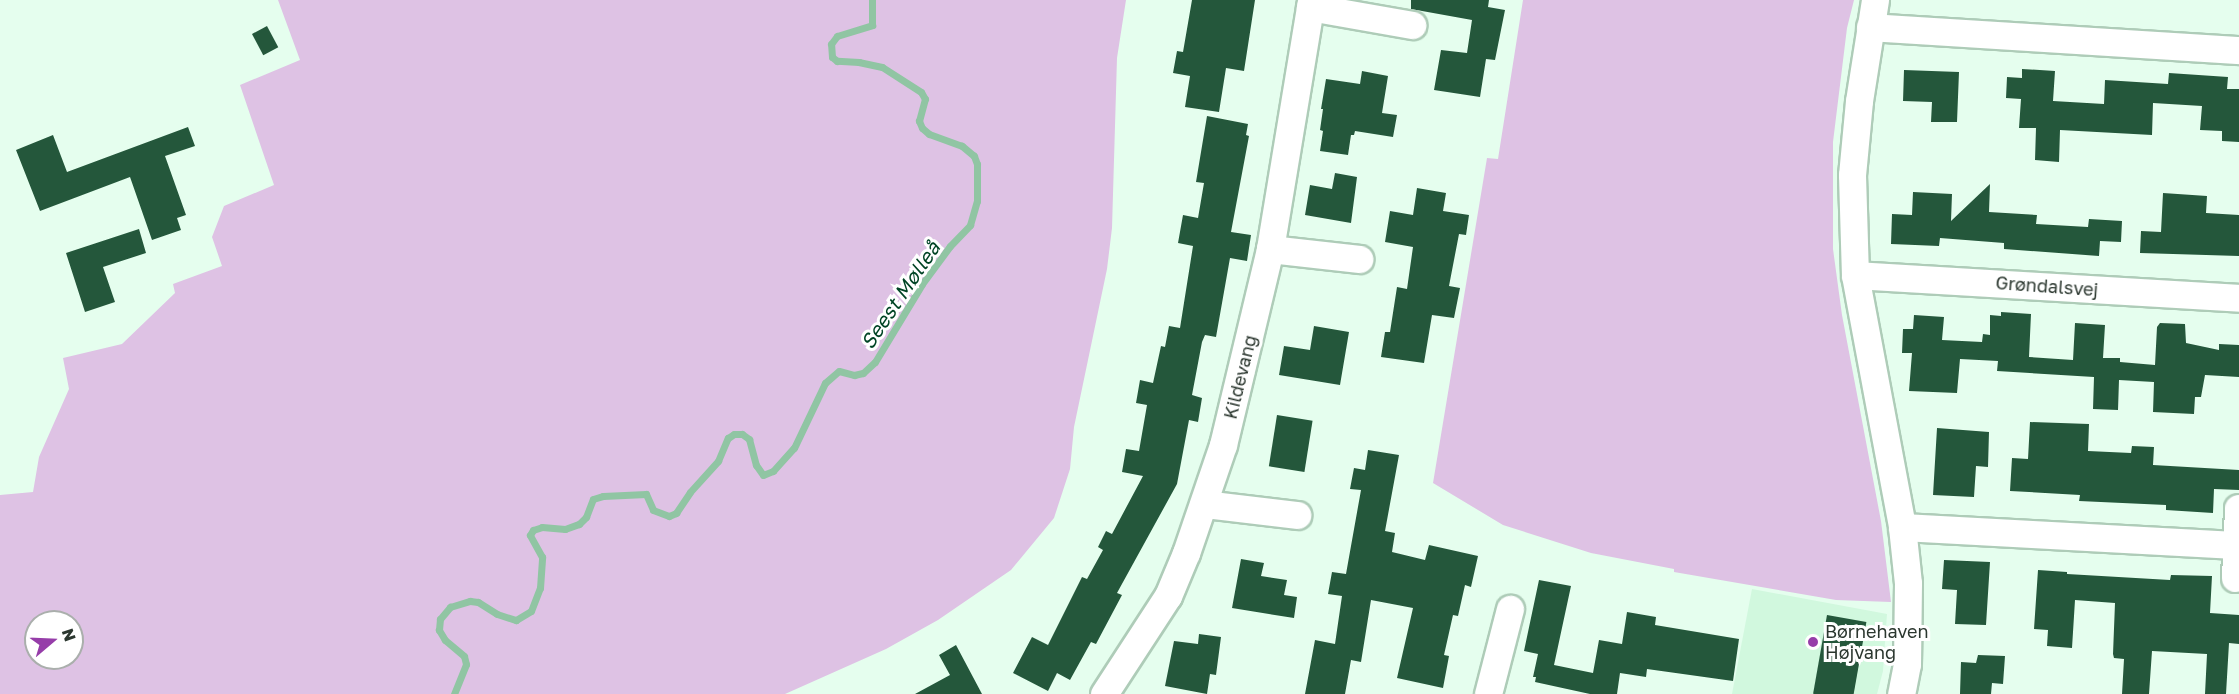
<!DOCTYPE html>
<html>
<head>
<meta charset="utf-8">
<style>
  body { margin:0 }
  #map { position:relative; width:2239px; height:694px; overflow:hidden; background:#e5feee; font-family:"Golos Text",sans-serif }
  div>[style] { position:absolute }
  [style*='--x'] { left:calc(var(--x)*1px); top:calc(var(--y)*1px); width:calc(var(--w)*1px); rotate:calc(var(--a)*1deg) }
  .built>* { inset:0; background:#d1f8de }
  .green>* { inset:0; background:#dec2e4 }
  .stream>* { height:7px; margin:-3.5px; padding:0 3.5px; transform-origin:3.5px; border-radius:3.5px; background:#90c5a3 }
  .building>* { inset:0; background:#24573b; transform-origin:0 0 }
  .roads { filter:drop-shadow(2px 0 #aeccb8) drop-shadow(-2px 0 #aeccb8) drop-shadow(0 2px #aeccb8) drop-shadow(0 -2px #aeccb8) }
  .minor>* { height:27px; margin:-13.5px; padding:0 13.5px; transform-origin:13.5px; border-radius:13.5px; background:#fff }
  .dots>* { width:16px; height:16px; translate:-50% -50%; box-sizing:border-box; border:3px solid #fff; border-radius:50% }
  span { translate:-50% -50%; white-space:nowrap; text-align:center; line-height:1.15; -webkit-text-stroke:6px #fff; paint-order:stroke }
  .street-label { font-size:18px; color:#2b372f }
  .poi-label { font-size:18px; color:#2b372f }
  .left { translate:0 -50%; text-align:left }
  .water-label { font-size:20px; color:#004425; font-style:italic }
  .north { position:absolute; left:24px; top:610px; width:60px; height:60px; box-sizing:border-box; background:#fff; border:2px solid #aaafac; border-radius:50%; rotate:71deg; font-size:16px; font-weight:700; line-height:24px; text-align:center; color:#2b372f }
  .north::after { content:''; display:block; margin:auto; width:21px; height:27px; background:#963da9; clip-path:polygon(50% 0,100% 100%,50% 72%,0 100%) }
</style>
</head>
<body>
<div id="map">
  <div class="built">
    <i style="clip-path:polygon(1752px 589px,1887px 614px,1883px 671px,1877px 694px,1732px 694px)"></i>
  </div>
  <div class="green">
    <i style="clip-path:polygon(evenodd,278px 0,1126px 0,1117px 58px,1112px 228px,1107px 269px,1074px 427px,1070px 469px,1054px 518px,1011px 570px,938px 620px,886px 649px,785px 694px,0 694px,0 495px,33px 492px,39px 457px,69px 389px,63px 358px,122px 344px,175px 293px,173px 284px,222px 266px,212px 237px,224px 206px,274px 185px,240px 85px,300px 60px,278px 0,36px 622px,72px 622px,72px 658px,36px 658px,36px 622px)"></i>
    <i style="clip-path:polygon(1523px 0,1854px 0,1847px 28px,1833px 142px,1833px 249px,1842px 315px,1881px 521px,1891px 602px,1836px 600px,1674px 572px,1674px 569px,1591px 553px,1503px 525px,1433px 483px,1487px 158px,1498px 159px)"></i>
  </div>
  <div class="stream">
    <i style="--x:454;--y:694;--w:32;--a:-68"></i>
    <i style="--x:466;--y:664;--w:8;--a:-104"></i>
    <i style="--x:464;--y:656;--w:25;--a:-140"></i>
    <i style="--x:445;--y:640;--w:12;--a:-121"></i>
    <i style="--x:439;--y:630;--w:11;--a:-85"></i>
    <i style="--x:440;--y:619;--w:16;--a:-50"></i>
    <i style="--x:450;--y:607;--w:21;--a:-17"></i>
    <i style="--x:470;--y:601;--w:8;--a:7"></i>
    <i style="--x:478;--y:602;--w:22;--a:32"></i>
    <i style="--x:497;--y:614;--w:20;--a:18"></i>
    <i style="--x:516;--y:620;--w:17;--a:-31"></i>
    <i style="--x:531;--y:611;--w:25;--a:-69"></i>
    <i style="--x:540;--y:588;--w:31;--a:-86"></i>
    <i style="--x:542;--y:557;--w:25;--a:-119"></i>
    <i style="--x:530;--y:535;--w:6;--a:-59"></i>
    <i style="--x:533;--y:530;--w:9;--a:-18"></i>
    <i style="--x:542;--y:527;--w:23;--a:5"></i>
    <i style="--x:565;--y:529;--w:15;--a:-20"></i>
    <i style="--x:579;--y:524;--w:10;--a:-45"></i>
    <i style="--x:586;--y:517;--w:19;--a:-69"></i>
    <i style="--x:593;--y:499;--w:10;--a:-17"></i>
    <i style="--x:603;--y:496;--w:43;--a:-2.7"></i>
    <i style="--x:646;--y:494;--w:17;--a:66"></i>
    <i style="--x:653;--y:510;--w:17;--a:21"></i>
    <i style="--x:669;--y:516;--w:8;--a:-23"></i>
    <i style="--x:676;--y:513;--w:25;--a:-56"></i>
    <i style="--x:690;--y:492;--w:42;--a:-47.9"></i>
    <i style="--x:718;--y:461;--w:25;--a:-67"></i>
    <i style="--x:728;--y:438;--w:7;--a:-34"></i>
    <i style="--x:734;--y:434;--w:8;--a:0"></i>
    <i style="--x:742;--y:434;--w:9;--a:36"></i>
    <i style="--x:749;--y:439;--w:27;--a:75"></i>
    <i style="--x:756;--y:465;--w:12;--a:55"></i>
    <i style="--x:763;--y:475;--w:11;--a:-22"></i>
    <i style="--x:773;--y:471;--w:31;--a:-48"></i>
    <i style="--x:794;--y:448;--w:72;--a:-64.5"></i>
    <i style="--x:825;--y:383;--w:18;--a:-41"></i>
    <i style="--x:839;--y:371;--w:16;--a:15"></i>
    <i style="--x:854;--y:375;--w:9;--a:-13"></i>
    <i style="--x:863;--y:373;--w:16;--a:-43"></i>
    <i style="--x:875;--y:362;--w:91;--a:-58.9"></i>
    <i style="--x:922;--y:284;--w:47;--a:-53.6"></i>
    <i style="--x:950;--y:246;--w:29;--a:-46"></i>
    <i style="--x:970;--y:225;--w:25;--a:-74"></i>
    <i style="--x:977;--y:201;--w:37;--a:-90"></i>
    <i style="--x:977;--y:164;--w:9;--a:-111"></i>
    <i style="--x:974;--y:156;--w:16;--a:-140"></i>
    <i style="--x:962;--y:146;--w:35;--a:-160"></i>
    <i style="--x:929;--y:134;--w:9;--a:-139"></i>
    <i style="--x:922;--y:128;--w:8;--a:-113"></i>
    <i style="--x:919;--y:121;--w:23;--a:-75"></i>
    <i style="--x:925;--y:99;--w:8;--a:-120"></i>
    <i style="--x:921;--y:92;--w:46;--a:-147.3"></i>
    <i style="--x:882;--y:67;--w:24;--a:-168"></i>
    <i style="--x:859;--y:62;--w:22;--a:-177"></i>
    <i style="--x:837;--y:61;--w:6;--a:-141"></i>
    <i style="--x:832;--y:57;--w:13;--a:-94"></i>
    <i style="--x:831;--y:44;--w:10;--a:-53"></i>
    <i style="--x:837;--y:36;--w:37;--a:-17"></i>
    <i style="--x:872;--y:25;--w:25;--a:-90"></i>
  </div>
  <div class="building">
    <i style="clip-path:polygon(1192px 0,1255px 0,1244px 71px,1226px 68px,1219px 112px,1185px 107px,1190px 76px,1173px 73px,1177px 51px,1183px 52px)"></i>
    <i style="clip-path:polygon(1411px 0,1489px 0,1488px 7px,1505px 10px,1495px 60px,1486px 59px,1480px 97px,1434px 90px,1441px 50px,1467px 53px,1472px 20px,1411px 9px)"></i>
    <i style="left:267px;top:26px;width:24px;height:17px;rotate:62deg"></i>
    <i style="clip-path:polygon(2022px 69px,2055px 71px,2053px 101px,2104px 104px,2105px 80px,2168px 84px,2169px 73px,2228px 77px,2227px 89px,2239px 89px,2239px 142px,2222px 141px,2222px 131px,2200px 130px,2202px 106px,2153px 103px,2152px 135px,2060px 130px,2059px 162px,2035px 160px,2036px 128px,2019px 128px,2021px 99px,2006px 98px,2007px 77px,2022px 78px)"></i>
    <i style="clip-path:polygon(1904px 70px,1959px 72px,1957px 122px,1931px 122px,1932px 102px,1903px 101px)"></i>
    <i style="clip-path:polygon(1362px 71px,1388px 76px,1382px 113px,1397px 115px,1393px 137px,1355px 131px,1354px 135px,1351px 135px,1348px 155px,1320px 151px,1323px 131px,1320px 130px,1323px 109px,1321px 109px,1326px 79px,1360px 84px)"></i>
    <i style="clip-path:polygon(1207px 116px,1248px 124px,1246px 135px,1249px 136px,1231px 232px,1251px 235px,1247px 261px,1230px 258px,1216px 337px,1205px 335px,1202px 342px,1192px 395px,1202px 398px,1198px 422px,1189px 420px,1177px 484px,1117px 593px,1122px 595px,1096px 644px,1091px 642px,1070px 680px,1057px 673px,1048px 691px,1013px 673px,1032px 637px,1048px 645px,1082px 577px,1087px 579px,1103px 550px,1098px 547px,1106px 531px,1112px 534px,1143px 476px,1122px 472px,1126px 449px,1139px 451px,1147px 405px,1136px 403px,1140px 380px,1153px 383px,1161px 346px,1165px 347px,1169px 326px,1180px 328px,1193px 246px,1178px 243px,1183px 215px,1198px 218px,1204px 183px,1196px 182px)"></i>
    <i style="clip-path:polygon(188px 127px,195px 146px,165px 156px,186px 215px,177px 218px,181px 230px,152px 240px,130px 177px,40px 211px,16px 150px,53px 135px,67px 172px)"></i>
    <i style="clip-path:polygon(1335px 173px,1357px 177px,1351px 223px,1305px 215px,1310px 185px,1332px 189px)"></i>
    <i style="clip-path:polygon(1990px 184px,1989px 212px,2037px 215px,2036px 224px,2088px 227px,2089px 219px,2122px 221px,2121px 242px,2100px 241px,2099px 256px,2004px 249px,2004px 243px,1940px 238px,1939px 246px,1891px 244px,1892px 214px,1912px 215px,1913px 192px,1952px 194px,1951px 221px)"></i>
    <i style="clip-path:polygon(1417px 188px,1446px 193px,1443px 211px,1469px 215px,1466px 235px,1459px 234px,1449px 286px,1460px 288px,1454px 318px,1432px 315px,1424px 363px,1381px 357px,1385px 332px,1390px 332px,1397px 287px,1407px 289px,1413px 247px,1385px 242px,1390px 211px,1413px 215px)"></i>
    <i style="clip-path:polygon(2163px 193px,2207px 196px,2206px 213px,2239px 215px,2239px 256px,2140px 253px,2141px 231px,2161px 232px)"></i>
    <i style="clip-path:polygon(139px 229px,146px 253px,103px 267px,115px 302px,85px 312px,66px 253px)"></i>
    <i style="clip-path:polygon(2001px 312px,2031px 314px,2029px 357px,2073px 360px,2075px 323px,2105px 325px,2103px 358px,2120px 358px,2120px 362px,2155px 365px,2157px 327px,2160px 323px,2185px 324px,2186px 343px,2219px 350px,2219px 344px,2239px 345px,2239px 377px,2205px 375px,2201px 397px,2195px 397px,2194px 414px,2153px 412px,2154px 382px,2119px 380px,2118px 410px,2093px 409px,2094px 377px,1997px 371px,1998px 361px,1960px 359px,1957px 393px,1909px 391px,1912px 353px,1902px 353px,1903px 329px,1913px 329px,1914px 315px,1944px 317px,1942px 340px,1982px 342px,1983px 334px,1990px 335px,1990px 315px,2001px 316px)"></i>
    <i style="clip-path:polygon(1314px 326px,1349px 332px,1340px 385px,1279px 375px,1284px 346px,1310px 350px)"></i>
    <i style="left:1277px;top:415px;width:36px;height:52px;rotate:9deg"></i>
    <i style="clip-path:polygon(2030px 422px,2089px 424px,2088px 451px,2131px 453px,2132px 446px,2154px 447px,2153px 465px,2239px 470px,2239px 490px,2214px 489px,2213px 513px,2166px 510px,2166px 505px,2079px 501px,2080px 495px,2010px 491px,2012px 458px,2028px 459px)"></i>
    <i style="clip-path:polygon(1937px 428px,1989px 432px,1988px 467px,1976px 466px,1974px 497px,1933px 495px)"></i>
    <i style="clip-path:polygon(1368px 450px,1399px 455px,1385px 531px,1395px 533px,1392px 552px,1425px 560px,1429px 545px,1478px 556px,1471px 587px,1465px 585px,1458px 616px,1453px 615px,1444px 655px,1449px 656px,1443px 688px,1397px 678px,1413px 608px,1371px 600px,1361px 662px,1351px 660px,1345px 694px,1305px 694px,1315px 640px,1335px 644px,1342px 596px,1328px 594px,1332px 572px,1346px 574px,1361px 490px,1350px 489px,1354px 468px,1365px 470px)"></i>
    <i style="clip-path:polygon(1241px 559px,1264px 563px,1261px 576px,1287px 580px,1284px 595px,1297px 597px,1294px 618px,1232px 608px)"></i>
    <i style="clip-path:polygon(1944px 560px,1990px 562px,1986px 625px,1955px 624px,1957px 590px,1942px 589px)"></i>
    <i style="clip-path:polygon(2038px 570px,2067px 572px,2067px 574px,2170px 580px,2171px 575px,2212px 576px,2210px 613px,2239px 615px,2239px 644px,2229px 643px,2226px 694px,2205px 694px,2207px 654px,2152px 651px,2149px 694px,2122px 694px,2124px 659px,2114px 658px,2113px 654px,2115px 603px,2075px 600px,2072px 648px,2047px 646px,2048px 630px,2034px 629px)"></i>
    <i style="clip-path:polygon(1539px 580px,1571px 586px,1554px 665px,1593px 673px,1599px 640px,1622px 644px,1627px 612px,1656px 617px,1655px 625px,1739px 639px,1733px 681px,1647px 669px,1646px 677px,1620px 673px,1617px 694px,1590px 694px,1535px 682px,1536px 677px,1533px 677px,1538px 654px,1524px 651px)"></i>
    <i style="left:1827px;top:615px;width:40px;height:80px;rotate:10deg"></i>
    <i style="clip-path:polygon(1199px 634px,1221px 637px,1216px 675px,1210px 674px,1207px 694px,1165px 686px,1174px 641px,1198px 644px)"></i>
    <i style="clip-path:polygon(956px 645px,982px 694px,915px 694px,950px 675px,939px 655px)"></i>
    <i style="clip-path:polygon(1978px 655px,2005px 656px,2003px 684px,1992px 683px,1991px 694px,1960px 694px,1961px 662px,1976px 663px)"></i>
  </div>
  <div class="roads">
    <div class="minor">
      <i style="--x:1875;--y:0;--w:102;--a:99"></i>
      <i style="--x:1859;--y:101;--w:74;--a:95.4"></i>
      <i style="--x:1852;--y:175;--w:100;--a:88.3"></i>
      <i style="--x:1855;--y:275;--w:256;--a:79.4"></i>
      <i style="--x:1902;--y:527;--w:56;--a:83.9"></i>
      <i style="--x:1908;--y:583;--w:81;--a:90.7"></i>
      <i style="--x:1907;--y:664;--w:31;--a:101"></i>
      <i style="--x:1310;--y:7;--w:104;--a:10"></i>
      <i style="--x:1870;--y:27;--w:370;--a:3.6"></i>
      <i style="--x:1270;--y:249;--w:90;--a:6.4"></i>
      <i style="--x:1855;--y:275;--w:385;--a:3.4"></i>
      <i style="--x:1204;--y:504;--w:94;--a:6.7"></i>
      <i style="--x:1902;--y:527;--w:334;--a:3.1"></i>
      <i style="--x:2235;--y:578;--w:70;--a:-87.5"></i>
      <i style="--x:1104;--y:694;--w:117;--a:-56.9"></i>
      <i style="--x:1168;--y:596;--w:47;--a:-67.3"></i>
      <i style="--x:1186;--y:553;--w:114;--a:-71.1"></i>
      <i style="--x:1223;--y:445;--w:202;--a:-76.5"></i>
      <i style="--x:1270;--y:249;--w:252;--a:-80.6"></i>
      <i style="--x:1488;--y:694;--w:88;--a:-75.5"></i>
    </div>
  </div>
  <div class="dots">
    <i style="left:1813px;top:642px;background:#963da9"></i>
  </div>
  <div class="street-label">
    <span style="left:2047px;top:286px;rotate:4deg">Grøndalsvej</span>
    <span style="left:1240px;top:377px;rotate:-76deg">Kildevang</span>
  </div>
  <div class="poi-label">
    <span class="left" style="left:1825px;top:642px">Børnehaven<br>Højvang</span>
  </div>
  <div class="water-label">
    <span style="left:900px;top:295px;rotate:-56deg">Seest Mølleå</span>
  </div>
  <div class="north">N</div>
</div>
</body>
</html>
